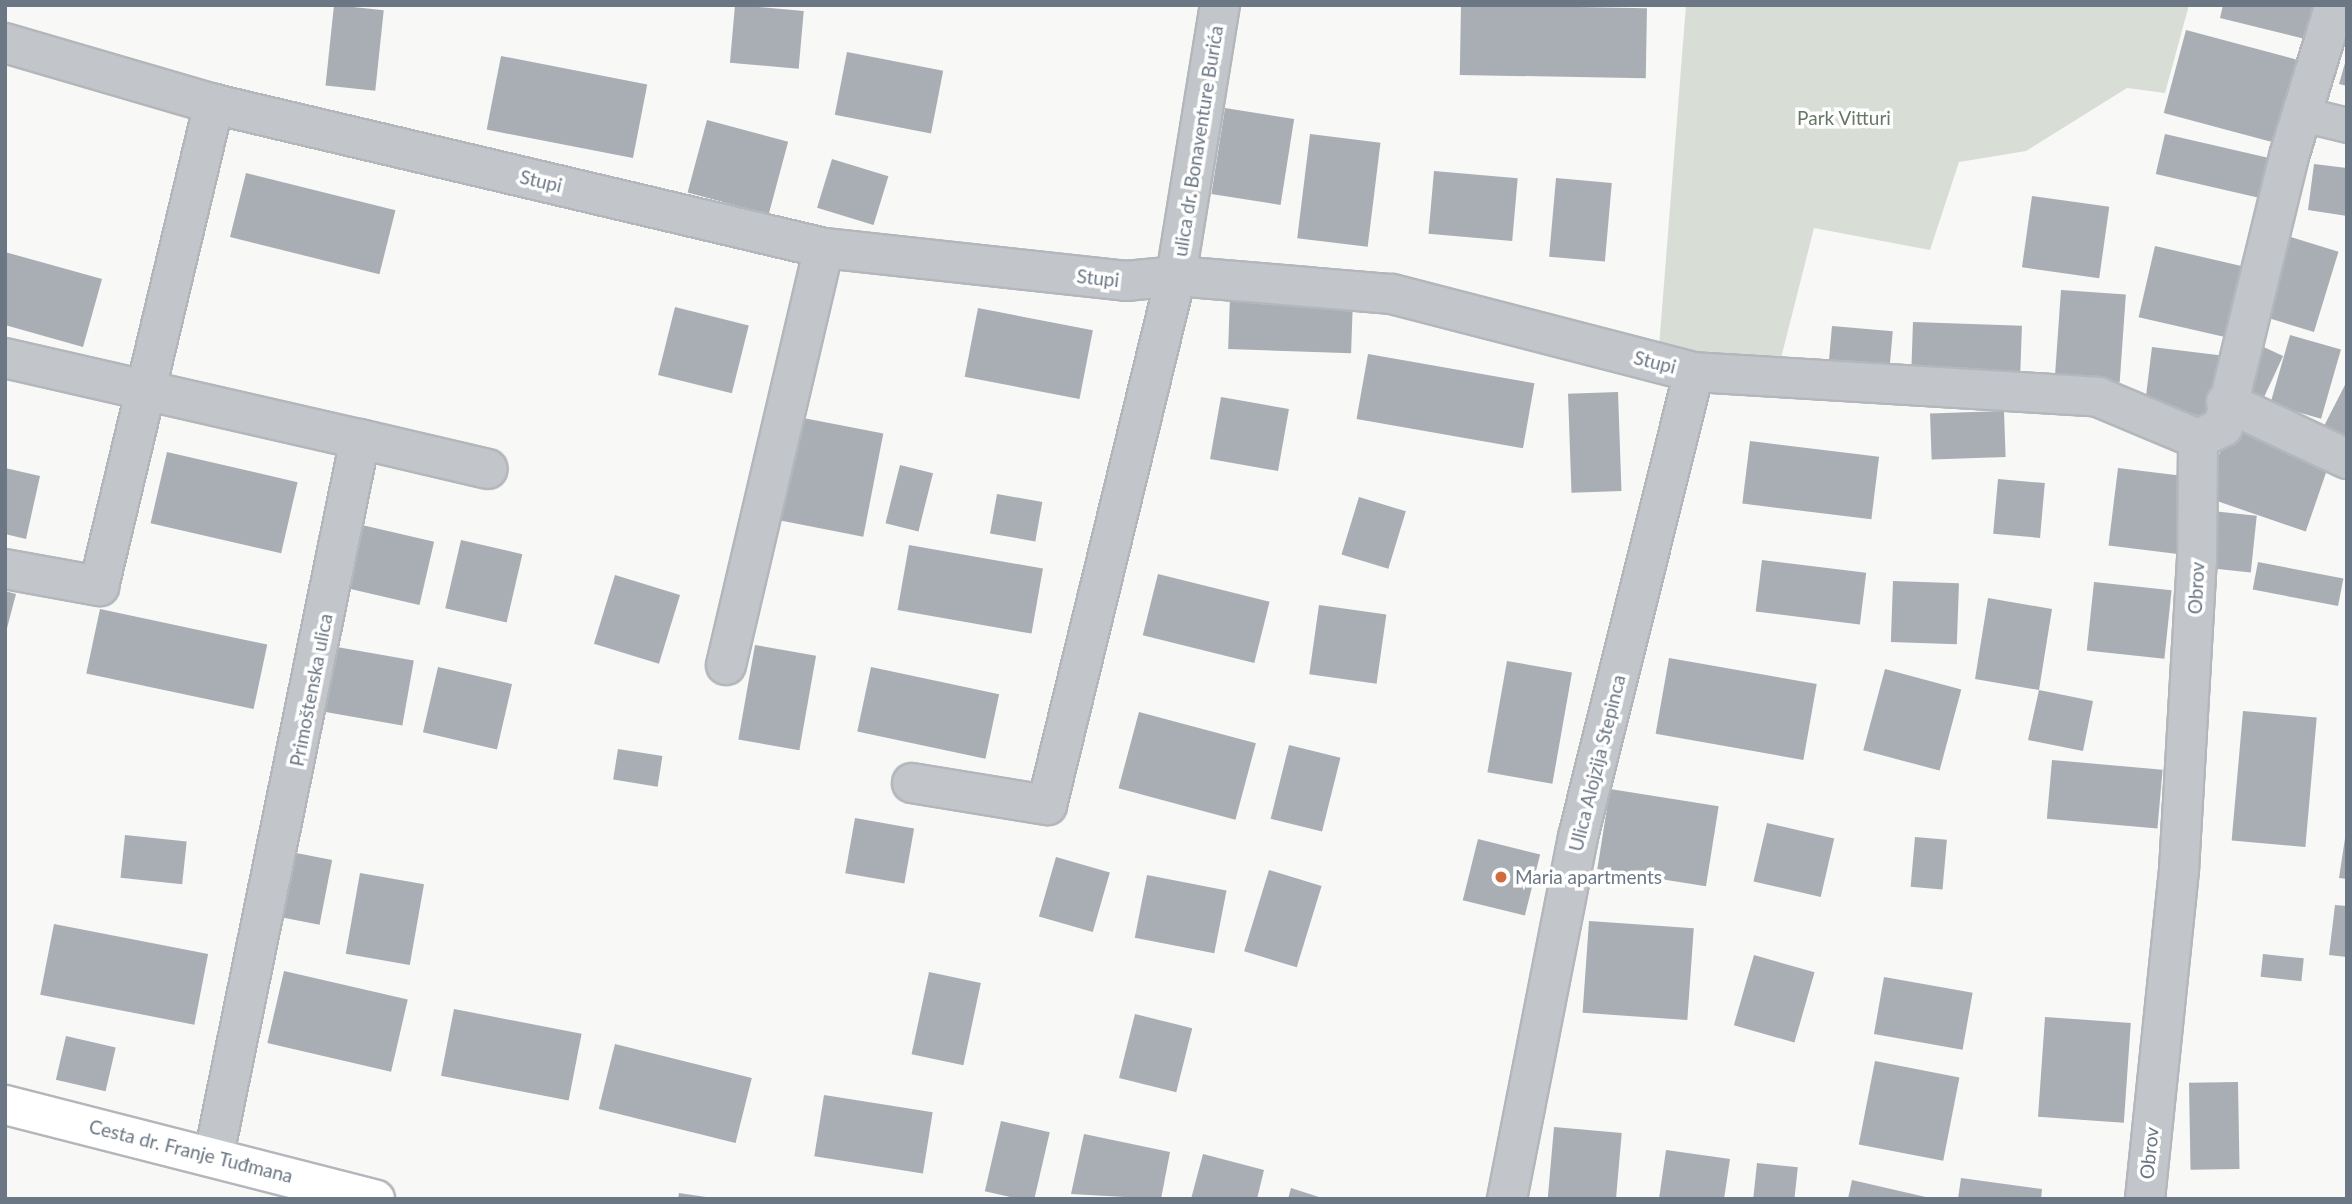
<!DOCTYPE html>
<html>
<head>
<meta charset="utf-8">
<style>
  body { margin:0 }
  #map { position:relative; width:2352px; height:1204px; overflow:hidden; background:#f8f8f6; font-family:Lato,sans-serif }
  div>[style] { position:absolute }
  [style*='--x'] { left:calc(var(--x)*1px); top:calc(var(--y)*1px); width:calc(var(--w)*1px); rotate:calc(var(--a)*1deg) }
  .green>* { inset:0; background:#d8ddd6 }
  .building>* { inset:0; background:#a8aeb4; transform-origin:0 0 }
  .roads { filter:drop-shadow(2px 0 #b3b7bc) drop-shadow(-2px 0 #b3b7bc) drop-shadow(0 2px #b3b7bc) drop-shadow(0 -2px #b3b7bc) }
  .pedestrian>* { height:33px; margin:-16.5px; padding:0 16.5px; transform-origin:16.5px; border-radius:16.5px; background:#c2c5c9 }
  .minor>* { height:38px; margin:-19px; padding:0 19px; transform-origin:19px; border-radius:19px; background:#c2c5c9 }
  .secondary>* { height:38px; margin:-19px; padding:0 19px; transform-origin:19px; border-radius:19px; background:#fff }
  .dots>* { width:19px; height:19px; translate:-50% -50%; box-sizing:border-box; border:4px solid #fff; border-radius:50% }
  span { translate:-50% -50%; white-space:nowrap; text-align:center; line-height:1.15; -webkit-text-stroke:7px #fff; paint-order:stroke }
  .park-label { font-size:19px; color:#667765 }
  .street-label { font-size:19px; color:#6b7784 }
  .poi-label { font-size:19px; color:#6b7784 }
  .left { translate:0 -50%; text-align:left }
  .frame { position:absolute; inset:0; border:7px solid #6b7784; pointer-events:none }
</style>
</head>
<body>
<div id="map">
  <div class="green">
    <i style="clip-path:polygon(1686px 5px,2189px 5px,2165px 93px,2127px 88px,2026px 151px,1959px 162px,1930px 250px,1814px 228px,1779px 366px,1659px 347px)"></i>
  </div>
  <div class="building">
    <i style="left:334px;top:5px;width:50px;height:81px;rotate:6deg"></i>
    <i style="left:735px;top:5px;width:69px;height:58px;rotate:5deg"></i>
    <i style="left:1461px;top:5px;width:186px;height:70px;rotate:1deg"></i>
    <i style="clip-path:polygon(2223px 5px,2313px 5px,2305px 39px,2220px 18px)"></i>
    <i style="left:2186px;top:30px;width:114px;height:86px;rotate:15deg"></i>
    <i style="left:847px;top:52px;width:98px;height:64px;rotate:11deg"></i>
    <i style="left:501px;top:56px;width:149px;height:75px;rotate:11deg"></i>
    <i style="clip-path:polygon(2347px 56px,2347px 86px,2339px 84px)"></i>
    <i style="left:1225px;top:108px;width:70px;height:87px;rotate:9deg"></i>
    <i style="left:707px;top:120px;width:84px;height:75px;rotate:15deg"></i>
    <i style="left:1310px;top:134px;width:71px;height:105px;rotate:7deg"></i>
    <i style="left:2165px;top:134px;width:109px;height:41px;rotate:13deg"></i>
    <i style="left:832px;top:159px;width:59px;height:51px;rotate:17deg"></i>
    <i style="clip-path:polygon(2314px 164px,2347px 168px,2347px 216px,2308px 210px)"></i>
    <i style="left:1434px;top:171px;width:84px;height:63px;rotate:5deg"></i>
    <i style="left:246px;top:173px;width:154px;height:66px;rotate:14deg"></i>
    <i style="left:1556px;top:178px;width:56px;height:79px;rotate:5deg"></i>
    <i style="left:2032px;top:196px;width:78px;height:72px;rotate:8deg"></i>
    <i style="left:2284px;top:235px;width:57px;height:84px;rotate:17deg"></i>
    <i style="left:2155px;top:246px;width:92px;height:73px;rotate:13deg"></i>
    <i style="clip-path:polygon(5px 252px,102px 279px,83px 347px,5px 325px)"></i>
    <i style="left:2061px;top:290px;width:65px;height:88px;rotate:4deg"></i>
    <i style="left:1230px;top:296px;width:123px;height:53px;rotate:2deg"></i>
    <i style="left:675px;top:307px;width:76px;height:70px;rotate:14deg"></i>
    <i style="left:978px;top:308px;width:117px;height:70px;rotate:11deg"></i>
    <i style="left:1913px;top:322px;width:109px;height:51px;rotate:2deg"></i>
    <i style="left:1832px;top:326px;width:61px;height:49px;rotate:5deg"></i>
    <i style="left:2290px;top:335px;width:53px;height:72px;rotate:16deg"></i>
    <i style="left:2255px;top:343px;width:31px;height:45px;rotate:25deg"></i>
    <i style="left:2152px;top:347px;width:72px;height:62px;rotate:7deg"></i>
    <i style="left:1368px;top:354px;width:169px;height:66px;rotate:10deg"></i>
    <i style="clip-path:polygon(2347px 381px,2347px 438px,2324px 426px)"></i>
    <i style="left:1618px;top:392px;width:99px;height:50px;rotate:88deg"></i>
    <i style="left:1221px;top:397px;width:69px;height:63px;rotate:10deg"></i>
    <i style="left:2004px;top:411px;width:46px;height:74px;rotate:88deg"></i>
    <i style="left:793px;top:416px;width:92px;height:105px;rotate:11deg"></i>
    <i style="left:2230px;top:423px;width:107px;height:78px;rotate:19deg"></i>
    <i style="left:1750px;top:441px;width:130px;height:63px;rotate:7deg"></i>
    <i style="left:167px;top:452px;width:134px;height:73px;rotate:13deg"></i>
    <i style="left:900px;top:465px;width:34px;height:60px;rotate:14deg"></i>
    <i style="clip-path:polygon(5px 468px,40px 476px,26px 539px,5px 534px)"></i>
    <i style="left:2118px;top:468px;width:70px;height:78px;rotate:7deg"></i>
    <i style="left:1998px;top:479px;width:47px;height:55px;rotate:5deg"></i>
    <i style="left:997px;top:494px;width:46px;height:40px;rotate:10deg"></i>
    <i style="left:1359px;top:497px;width:49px;height:60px;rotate:17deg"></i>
    <i style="left:2212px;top:511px;width:45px;height:57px;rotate:6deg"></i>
    <i style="left:362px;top:525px;width:74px;height:65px;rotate:13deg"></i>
    <i style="left:461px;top:540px;width:63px;height:70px;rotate:13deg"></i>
    <i style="left:909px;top:545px;width:136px;height:66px;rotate:10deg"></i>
    <i style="left:1762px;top:560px;width:105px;height:52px;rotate:7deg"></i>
    <i style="left:2258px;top:562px;width:87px;height:28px;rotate:11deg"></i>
    <i style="left:1158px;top:574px;width:115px;height:63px;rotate:14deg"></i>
    <i style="left:615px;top:575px;width:68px;height:72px;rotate:17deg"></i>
    <i style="left:1893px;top:581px;width:66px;height:61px;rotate:2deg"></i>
    <i style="left:2094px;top:582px;width:78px;height:69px;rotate:6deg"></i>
    <i style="clip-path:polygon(5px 591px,16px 594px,6px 632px,5px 632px)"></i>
    <i style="clip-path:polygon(1988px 598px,2052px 609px,2039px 690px,2093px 701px,2083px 751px,2028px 740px,2039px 690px,1975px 679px)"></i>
    <i style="left:1319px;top:605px;width:68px;height:70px;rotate:8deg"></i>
    <i style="left:100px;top:609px;width:171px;height:66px;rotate:12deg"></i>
    <i style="left:755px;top:645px;width:62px;height:96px;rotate:10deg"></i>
    <i style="left:337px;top:647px;width:78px;height:66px;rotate:10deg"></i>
    <i style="left:1669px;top:658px;width:150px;height:77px;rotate:10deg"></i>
    <i style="left:1507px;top:661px;width:66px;height:113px;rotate:10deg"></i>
    <i style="left:438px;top:667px;width:76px;height:67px;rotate:13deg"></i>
    <i style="left:871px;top:667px;width:131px;height:66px;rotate:12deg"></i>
    <i style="left:1885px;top:669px;width:79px;height:84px;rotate:15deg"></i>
    <i style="left:2243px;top:711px;width:74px;height:130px;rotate:5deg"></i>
    <i style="left:1139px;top:712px;width:121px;height:79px;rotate:15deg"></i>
    <i style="left:1289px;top:745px;width:53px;height:76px;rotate:14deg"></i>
    <i style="left:618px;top:749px;width:45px;height:31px;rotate:9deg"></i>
    <i style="left:2052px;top:760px;width:111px;height:59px;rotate:5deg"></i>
    <i style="left:1610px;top:789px;width:110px;height:81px;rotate:9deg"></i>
    <i style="left:855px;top:818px;width:60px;height:56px;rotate:10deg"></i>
    <i style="left:1767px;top:823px;width:69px;height:60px;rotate:13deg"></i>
    <i style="clip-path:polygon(2347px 825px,2347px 879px,2339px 878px)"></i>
    <i style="left:125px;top:835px;width:62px;height:43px;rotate:6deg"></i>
    <i style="left:1915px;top:837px;width:32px;height:50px;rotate:5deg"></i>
    <i style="left:1478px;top:839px;width:64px;height:63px;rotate:14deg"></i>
    <i style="left:286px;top:851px;width:47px;height:66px;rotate:11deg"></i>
    <i style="left:1056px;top:857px;width:56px;height:62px;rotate:16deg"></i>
    <i style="left:1269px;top:870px;width:55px;height:85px;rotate:17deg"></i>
    <i style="left:360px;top:873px;width:65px;height:82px;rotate:10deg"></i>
    <i style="left:1147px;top:875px;width:81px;height:64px;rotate:11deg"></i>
    <i style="clip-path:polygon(2335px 905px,2347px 906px,2347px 957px,2329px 955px)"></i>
    <i style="left:1589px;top:921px;width:105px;height:92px;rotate:4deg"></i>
    <i style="left:54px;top:924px;width:157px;height:72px;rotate:11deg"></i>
    <i style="left:2263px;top:954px;width:41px;height:23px;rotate:6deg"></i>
    <i style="left:1754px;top:955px;width:63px;height:73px;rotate:16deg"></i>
    <i style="left:284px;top:971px;width:127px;height:74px;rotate:13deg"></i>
    <i style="left:929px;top:972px;width:53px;height:84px;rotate:12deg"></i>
    <i style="left:1884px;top:977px;width:90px;height:58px;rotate:10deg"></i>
    <i style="left:454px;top:1009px;width:130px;height:68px;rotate:11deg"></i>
    <i style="left:1135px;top:1014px;width:59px;height:66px;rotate:14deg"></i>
    <i style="left:2045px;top:1017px;width:86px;height:100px;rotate:4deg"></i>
    <i style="left:66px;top:1036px;width:51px;height:45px;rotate:13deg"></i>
    <i style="left:615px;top:1044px;width:141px;height:67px;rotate:14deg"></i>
    <i style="left:1875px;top:1061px;width:86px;height:85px;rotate:11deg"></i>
    <i style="left:2238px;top:1082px;width:87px;height:49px;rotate:89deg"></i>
    <i style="left:824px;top:1095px;width:110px;height:62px;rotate:9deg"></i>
    <i style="left:1001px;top:1121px;width:50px;height:72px;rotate:13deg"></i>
    <i style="left:1554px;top:1127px;width:68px;height:72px;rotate:5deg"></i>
    <i style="clip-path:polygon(1084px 1134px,1170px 1152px,1161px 1199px,1071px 1194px)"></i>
    <i style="clip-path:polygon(1666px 1150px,1730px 1159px,1724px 1199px,1659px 1199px)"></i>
    <i style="clip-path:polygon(1203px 1154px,1264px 1170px,1257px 1199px,1191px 1199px)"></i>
    <i style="left:1757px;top:1163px;width:41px;height:36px;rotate:6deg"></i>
    <i style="clip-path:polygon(1961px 1178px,2042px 1189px,2041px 1199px,1958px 1199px)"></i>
    <i style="clip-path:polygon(1852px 1180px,1930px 1198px,1930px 1199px,1848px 1199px)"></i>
    <i style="clip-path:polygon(1291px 1188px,1322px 1198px,1322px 1199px,1288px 1199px)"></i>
    <i style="clip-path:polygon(679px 1193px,706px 1197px,706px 1199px,678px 1199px)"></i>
  </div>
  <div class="roads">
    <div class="pedestrian">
      <i style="--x:2302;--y:114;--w:46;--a:13.7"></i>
    </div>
    <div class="minor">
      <i style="--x:5;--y:43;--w:218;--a:16.3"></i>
      <i style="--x:214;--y:104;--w:627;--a:13.28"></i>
      <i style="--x:824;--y:248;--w:304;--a:6.2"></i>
      <i style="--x:1126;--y:281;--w:50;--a:-5.7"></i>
      <i style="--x:1176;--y:276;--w:217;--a:4.8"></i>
      <i style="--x:1392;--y:294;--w:312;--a:14.5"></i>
      <i style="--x:1694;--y:372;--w:405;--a:3.5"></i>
      <i style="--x:2098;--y:397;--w:108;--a:22.8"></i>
      <i style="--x:5;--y:358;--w:364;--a:12.9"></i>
      <i style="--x:360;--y:439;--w:731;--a:101.53"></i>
      <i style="--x:2226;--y:402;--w:134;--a:25.2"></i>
      <i style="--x:360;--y:439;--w:131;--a:13.2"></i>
      <i style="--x:5;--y:569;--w:96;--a:10.3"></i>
      <i style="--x:99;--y:586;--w:496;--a:-76.6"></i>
      <i style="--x:726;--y:665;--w:428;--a:-76.8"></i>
      <i style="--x:912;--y:783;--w:137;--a:9.3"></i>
      <i style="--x:1047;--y:805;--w:545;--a:-76.3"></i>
      <i style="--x:1176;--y:276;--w:275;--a:-80.8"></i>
      <i style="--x:1507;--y:1199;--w:369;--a:-78.9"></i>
      <i style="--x:1578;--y:837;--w:479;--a:-76"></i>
      <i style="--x:2145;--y:1199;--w:331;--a:-84.1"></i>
      <i style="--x:2179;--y:870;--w:311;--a:-86.7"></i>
      <i style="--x:2197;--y:560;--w:121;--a:-89.5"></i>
      <i style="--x:2198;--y:439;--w:28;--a:-26"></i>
      <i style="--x:2223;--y:427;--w:279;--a:-76.3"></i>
      <i style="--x:2289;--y:156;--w:158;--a:-73.1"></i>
    </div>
    <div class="secondary">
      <i style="--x:5;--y:1105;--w:382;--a:14.3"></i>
    </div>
  </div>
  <div class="dots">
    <i style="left:1501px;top:877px;background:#d26a3c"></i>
  </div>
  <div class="park-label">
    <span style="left:1844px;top:118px">Park Vitturi</span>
  </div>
  <div class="street-label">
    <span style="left:1198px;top:141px;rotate:-81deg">ulica dr. Bonaventure Burića</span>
    <span style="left:541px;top:181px;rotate:13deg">Stupi</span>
    <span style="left:1098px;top:278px;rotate:6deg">Stupi</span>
    <span style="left:1655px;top:362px;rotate:14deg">Stupi</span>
    <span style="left:2196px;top:588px;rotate:-87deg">Obrov</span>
    <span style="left:311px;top:690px;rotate:-79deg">Primoštenska ulica</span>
    <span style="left:1597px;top:763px;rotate:-76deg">Ulica Alojzija Stepinca</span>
    <span style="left:191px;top:1151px;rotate:14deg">Cesta dr. Franje Tuđmana</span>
    <span style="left:2149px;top:1153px;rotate:-84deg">Obrov</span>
  </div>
  <div class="poi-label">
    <span class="left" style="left:1515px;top:877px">Maria apartments</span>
  </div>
  <div class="frame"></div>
</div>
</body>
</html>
